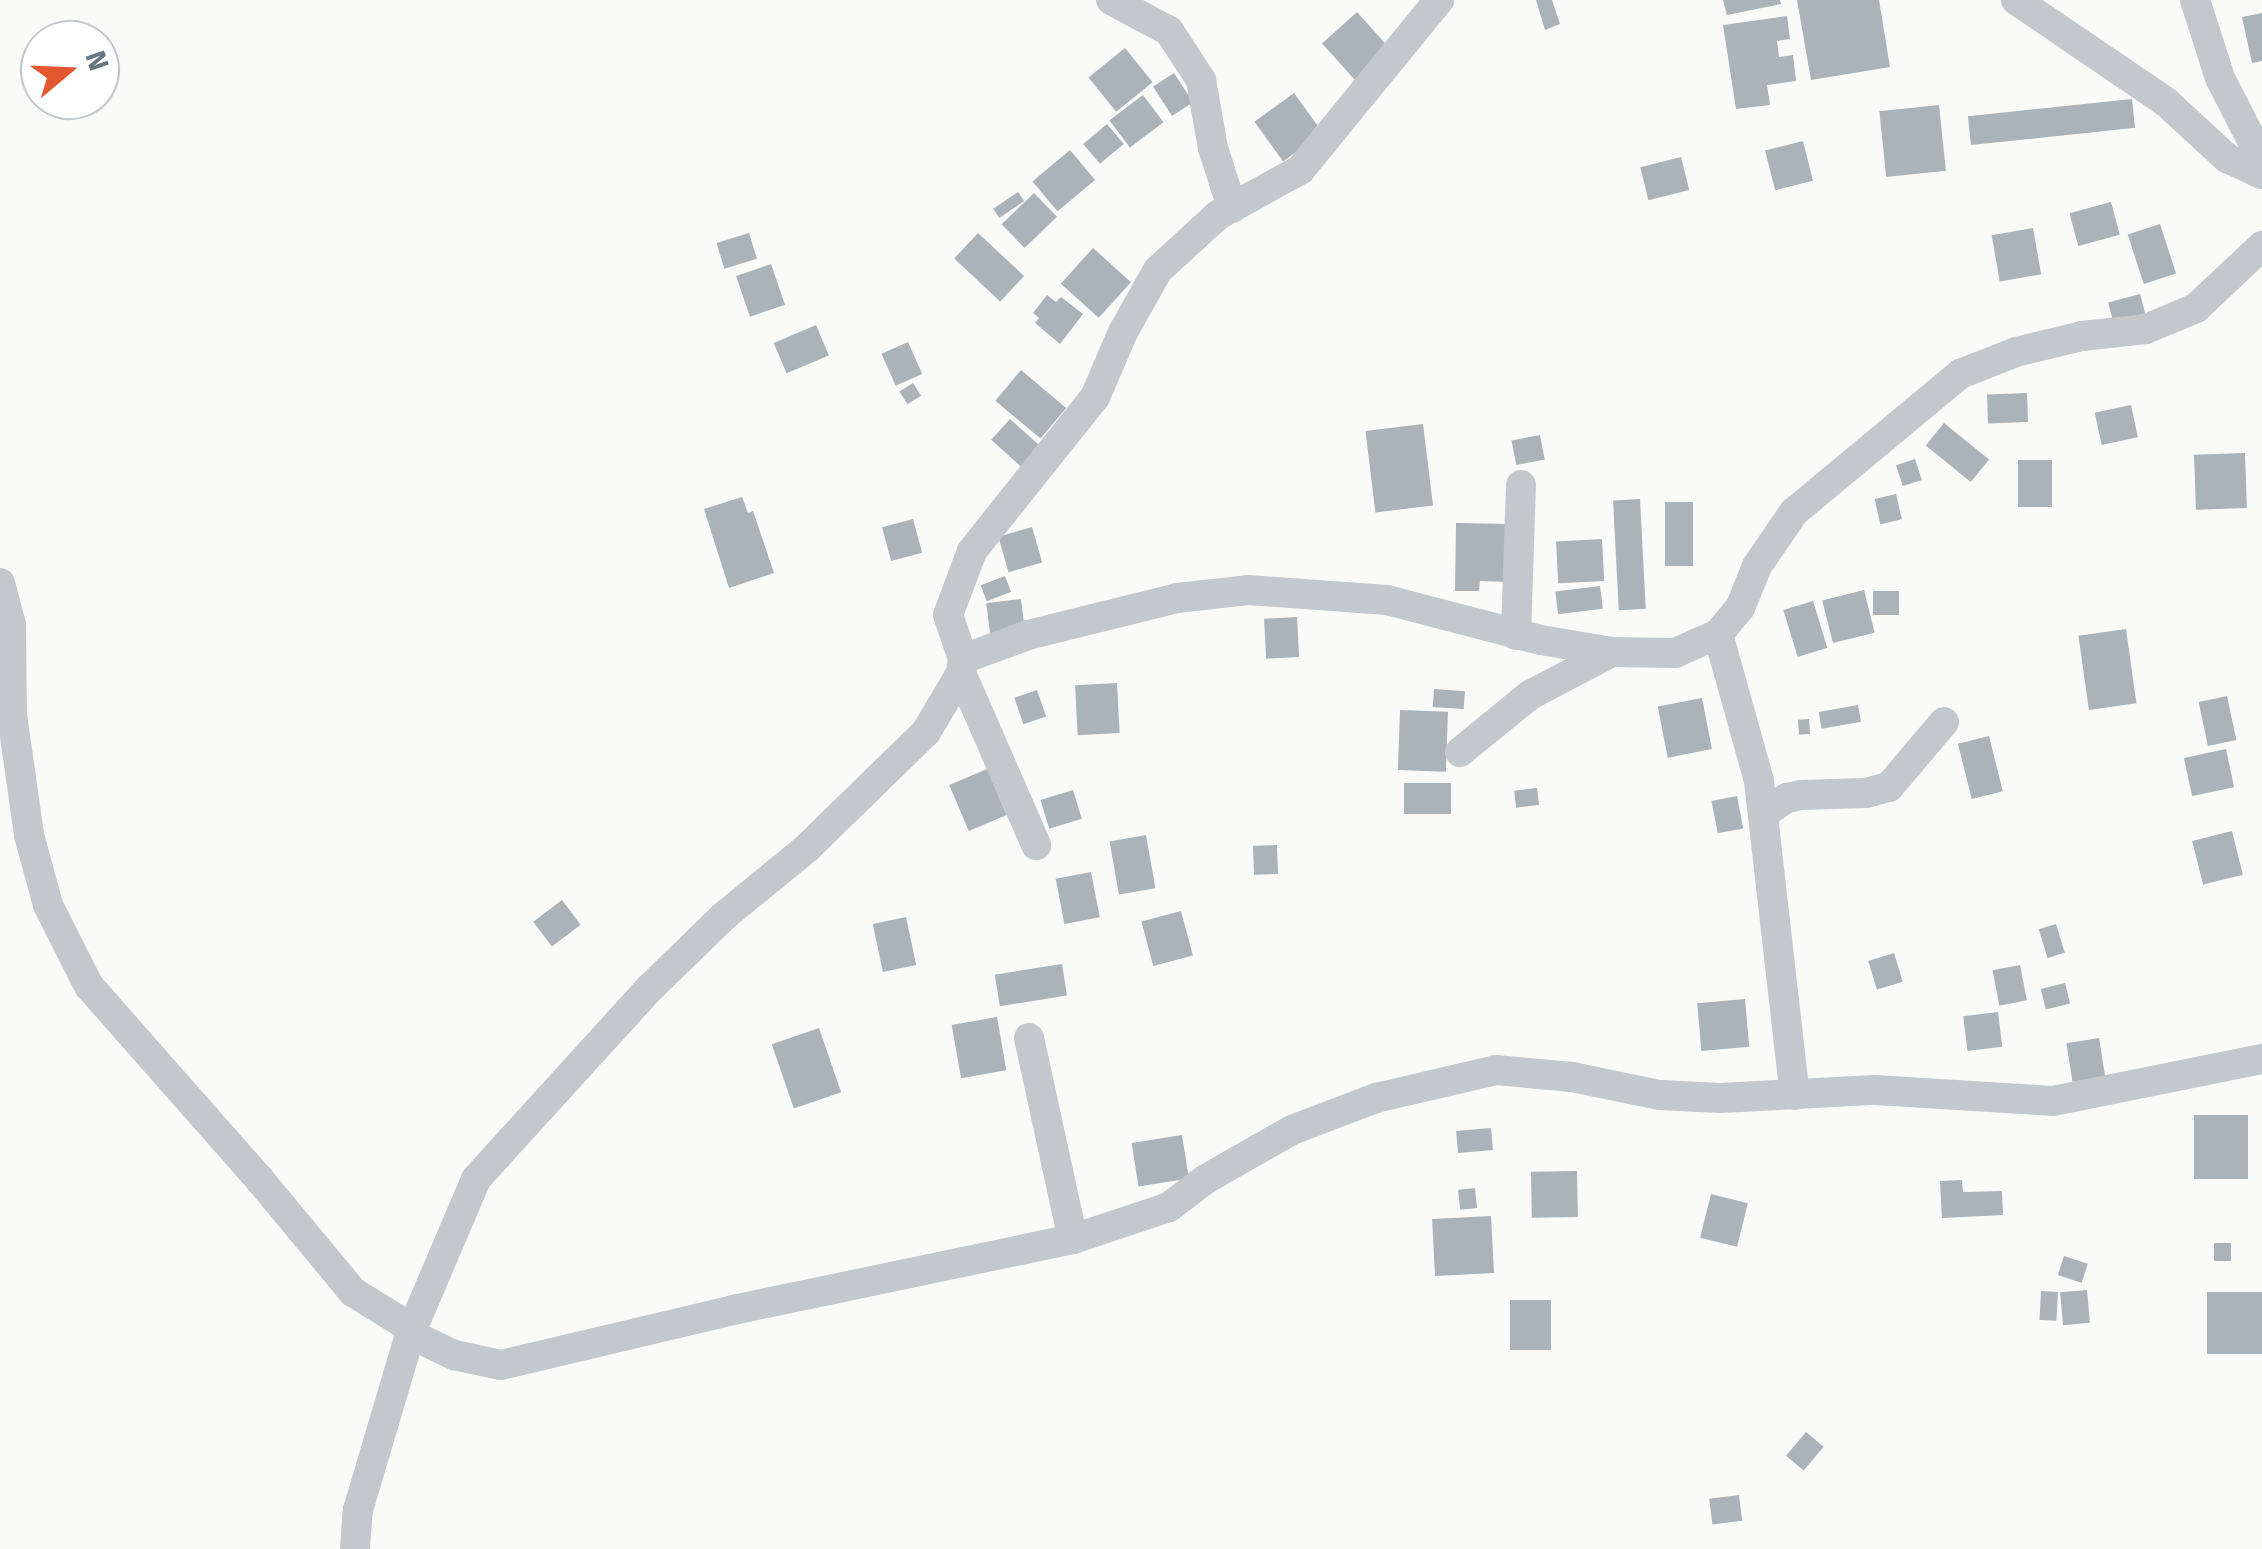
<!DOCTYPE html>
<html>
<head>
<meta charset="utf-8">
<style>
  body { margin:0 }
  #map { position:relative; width:2262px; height:1549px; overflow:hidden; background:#fafaf8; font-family:"Fira Sans",sans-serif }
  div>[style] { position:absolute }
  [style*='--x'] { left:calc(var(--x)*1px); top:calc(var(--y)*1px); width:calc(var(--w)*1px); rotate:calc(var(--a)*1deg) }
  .building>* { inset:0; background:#aab3b9; transform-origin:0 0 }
  .minor>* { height:30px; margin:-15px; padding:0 15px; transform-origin:15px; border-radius:15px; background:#c3c8cc }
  span { translate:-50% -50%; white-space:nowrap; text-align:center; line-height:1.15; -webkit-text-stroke:10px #fff; paint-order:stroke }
  .north { position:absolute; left:20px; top:20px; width:100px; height:100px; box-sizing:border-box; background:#fff; border:2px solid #c1c8cd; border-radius:50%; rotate:71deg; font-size:28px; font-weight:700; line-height:40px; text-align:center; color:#657683 }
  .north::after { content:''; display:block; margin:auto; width:35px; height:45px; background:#e4572e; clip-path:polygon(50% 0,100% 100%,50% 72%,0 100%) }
</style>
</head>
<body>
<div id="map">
  <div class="building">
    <i style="clip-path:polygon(1536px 0,1552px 0,1560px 24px,1545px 30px)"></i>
    <i style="clip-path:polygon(1723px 0,1780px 0,1781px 4px,1727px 15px)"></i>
    <i style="clip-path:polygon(1797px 0,1879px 0,1890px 67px,1811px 80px)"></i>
    <i style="left:1357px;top:12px;width:50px;height:47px;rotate:48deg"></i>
    <i style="clip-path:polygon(2262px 13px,2262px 61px,2252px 63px,2242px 17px)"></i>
    <i style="clip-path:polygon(1787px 16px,1790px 39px,1777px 41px,1779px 57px,1793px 55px,1796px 81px,1767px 85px,1770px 105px,1736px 109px,1723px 25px)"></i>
    <i style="left:1125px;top:48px;width:44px;height:47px;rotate:51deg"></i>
    <i style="left:1174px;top:73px;width:35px;height:25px;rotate:57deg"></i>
    <i style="left:1294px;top:93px;width:49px;height:49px;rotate:54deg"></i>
    <i style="left:1143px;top:95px;width:34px;height:42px;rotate:53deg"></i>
    <i style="left:2132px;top:99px;width:29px;height:165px;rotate:84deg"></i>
    <i style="left:1939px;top:105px;width:66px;height:60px;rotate:84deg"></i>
    <i style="left:1107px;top:124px;width:26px;height:31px;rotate:50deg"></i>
    <i style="left:1803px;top:141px;width:41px;height:39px;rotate:76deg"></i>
    <i style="left:1070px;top:150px;width:39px;height:49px;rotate:50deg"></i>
    <i style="left:1681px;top:157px;width:34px;height:42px;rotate:76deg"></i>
    <i style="left:1018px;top:192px;width:11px;height:30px;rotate:56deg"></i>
    <i style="left:1034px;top:193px;width:33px;height:45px;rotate:46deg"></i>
    <i style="left:2111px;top:202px;width:34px;height:43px;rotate:75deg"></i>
    <i style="left:2160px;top:224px;width:52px;height:34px;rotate:72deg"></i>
    <i style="left:2033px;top:228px;width:47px;height:42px;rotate:80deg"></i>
    <i style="left:749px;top:233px;width:27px;height:34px;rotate:73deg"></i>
    <i style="left:978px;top:233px;width:63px;height:35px;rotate:43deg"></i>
    <i style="left:1093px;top:248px;width:51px;height:48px;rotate:42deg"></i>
    <i style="left:771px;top:264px;width:43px;height:37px;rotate:71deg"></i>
    <i style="left:2140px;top:294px;width:20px;height:33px;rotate:75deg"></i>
    <i style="clip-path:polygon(1047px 295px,1056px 302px,1061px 297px,1083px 314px,1060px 344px,1035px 323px,1039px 318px,1033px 313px)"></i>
    <i style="left:816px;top:325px;width:33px;height:46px;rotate:67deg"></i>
    <i style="left:908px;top:342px;width:35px;height:29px;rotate:66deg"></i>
    <i style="left:1021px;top:370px;width:59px;height:40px;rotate:40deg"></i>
    <i style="left:913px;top:383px;width:15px;height:16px;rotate:58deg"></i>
    <i style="left:2027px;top:393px;width:29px;height:40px;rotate:88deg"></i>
    <i style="left:2131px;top:405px;width:33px;height:37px;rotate:78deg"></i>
    <i style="left:1010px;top:419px;width:45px;height:28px;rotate:42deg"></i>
    <i style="left:1944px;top:423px;width:58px;height:29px;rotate:39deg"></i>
    <i style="left:1423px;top:424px;width:82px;height:58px;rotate:83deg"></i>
    <i style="left:1540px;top:435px;width:25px;height:29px;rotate:79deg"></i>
    <i style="left:2245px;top:453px;width:55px;height:51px;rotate:88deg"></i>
    <i style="left:1915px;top:459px;width:22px;height:20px;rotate:72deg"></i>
    <i style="left:2052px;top:460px;width:47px;height:34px;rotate:90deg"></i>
    <i style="left:1896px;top:494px;width:26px;height:22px;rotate:77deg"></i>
    <i style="clip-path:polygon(742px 497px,748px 513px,753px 511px,774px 573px,729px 588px,704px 509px)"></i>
    <i style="left:1640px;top:499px;width:110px;height:27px;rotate:87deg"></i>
    <i style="left:1665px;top:502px;width:28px;height:64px"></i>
    <i style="left:913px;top:519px;width:35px;height:32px;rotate:75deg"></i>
    <i style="clip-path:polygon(1456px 523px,1511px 524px,1511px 582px,1480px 581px,1479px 591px,1455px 591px)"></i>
    <i style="left:1032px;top:527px;width:37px;height:35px;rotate:74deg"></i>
    <i style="left:1602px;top:539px;width:42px;height:46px;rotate:87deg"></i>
    <i style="left:1005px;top:576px;width:17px;height:26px;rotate:69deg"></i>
    <i style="left:1600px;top:586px;width:23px;height:45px;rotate:83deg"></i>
    <i style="left:1864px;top:590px;width:44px;height:43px;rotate:76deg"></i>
    <i style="left:1873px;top:591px;width:26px;height:24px"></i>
    <i style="left:1021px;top:599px;width:31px;height:35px;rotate:83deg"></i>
    <i style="left:1813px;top:601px;width:49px;height:31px;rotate:73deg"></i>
    <i style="left:1297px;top:617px;width:40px;height:33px;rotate:87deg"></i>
    <i style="left:2126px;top:629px;width:75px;height:48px;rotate:82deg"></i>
    <i style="left:1117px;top:683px;width:50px;height:42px;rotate:87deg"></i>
    <i style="left:1434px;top:689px;width:31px;height:18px;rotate:4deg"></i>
    <i style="left:1037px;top:690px;width:28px;height:24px;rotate:71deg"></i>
    <i style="left:2227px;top:696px;width:45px;height:29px;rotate:78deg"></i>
    <i style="left:1702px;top:698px;width:52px;height:45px;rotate:79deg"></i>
    <i style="left:1858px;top:705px;width:17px;height:40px;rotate:80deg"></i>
    <i style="left:1400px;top:710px;width:48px;height:60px;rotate:2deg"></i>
    <i style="left:1809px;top:719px;width:15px;height:11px;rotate:86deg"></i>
    <i style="left:1989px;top:736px;width:57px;height:32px;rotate:76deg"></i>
    <i style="left:2226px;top:749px;width:39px;height:43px;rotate:78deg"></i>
    <i style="left:987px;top:769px;width:50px;height:41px;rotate:67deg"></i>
    <i style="left:1404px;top:783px;width:47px;height:31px"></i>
    <i style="left:1537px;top:788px;width:17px;height:23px;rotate:83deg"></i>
    <i style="left:1073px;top:790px;width:30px;height:34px;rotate:73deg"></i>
    <i style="left:1737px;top:796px;width:33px;height:26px;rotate:79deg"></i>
    <i style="left:2232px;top:831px;width:45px;height:41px;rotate:76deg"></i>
    <i style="left:1146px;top:835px;width:54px;height:37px;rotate:80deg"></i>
    <i style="left:1277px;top:845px;width:29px;height:24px;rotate:88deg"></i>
    <i style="left:1091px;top:872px;width:46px;height:36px;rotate:79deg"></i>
    <i style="left:562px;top:900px;width:31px;height:36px;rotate:53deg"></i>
    <i style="left:1181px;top:911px;width:46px;height:41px;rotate:75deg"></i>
    <i style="left:906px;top:917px;width:49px;height:34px;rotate:78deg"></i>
    <i style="left:2056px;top:924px;width:30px;height:18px;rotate:73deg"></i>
    <i style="left:1894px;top:953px;width:30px;height:27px;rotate:73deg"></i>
    <i style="left:1062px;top:964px;width:32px;height:68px;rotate:81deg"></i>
    <i style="left:2020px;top:965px;width:36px;height:28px;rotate:79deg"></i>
    <i style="left:2065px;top:983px;width:21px;height:25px;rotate:76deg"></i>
    <i style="left:1745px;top:999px;width:48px;height:48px;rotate:85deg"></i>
    <i style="left:1998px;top:1012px;width:35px;height:35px;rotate:83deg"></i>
    <i style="left:997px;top:1017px;width:54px;height:46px;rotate:80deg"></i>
    <i style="left:819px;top:1028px;width:68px;height:50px;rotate:71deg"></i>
    <i style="left:2099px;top:1038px;width:39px;height:33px;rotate:81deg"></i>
    <i style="left:2248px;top:1115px;width:64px;height:54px;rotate:90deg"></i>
    <i style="left:1491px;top:1128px;width:22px;height:35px;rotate:85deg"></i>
    <i style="left:1182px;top:1135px;width:44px;height:51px;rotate:81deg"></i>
    <i style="left:1577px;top:1171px;width:46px;height:46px;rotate:89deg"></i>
    <i style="clip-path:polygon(1962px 1180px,1963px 1192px,2002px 1191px,2003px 1215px,1942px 1218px,1940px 1181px)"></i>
    <i style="left:1475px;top:1188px;width:20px;height:17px;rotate:84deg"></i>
    <i style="left:1711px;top:1194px;width:38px;height:45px;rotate:14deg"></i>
    <i style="left:1491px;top:1216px;width:57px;height:59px;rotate:87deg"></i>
    <i style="left:2214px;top:1243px;width:17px;height:18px"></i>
    <i style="left:2064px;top:1256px;width:25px;height:20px;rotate:18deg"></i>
    <i style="left:2087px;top:1290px;width:33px;height:27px;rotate:85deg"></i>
    <i style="left:2041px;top:1291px;width:17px;height:29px;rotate:3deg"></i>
    <i style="left:2262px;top:1292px;width:62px;height:55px;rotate:90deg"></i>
    <i style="left:1510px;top:1300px;width:41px;height:50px"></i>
    <i style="left:1806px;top:1432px;width:23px;height:31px;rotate:40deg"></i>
    <i style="left:1739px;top:1495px;width:26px;height:30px;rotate:83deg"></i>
  </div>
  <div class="minor">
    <i style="--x:1111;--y:0;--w:66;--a:28.1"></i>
    <i style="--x:1169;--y:31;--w:59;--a:56.9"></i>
    <i style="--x:1201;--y:80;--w:69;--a:80"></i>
    <i style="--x:1213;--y:148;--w:63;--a:72.4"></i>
    <i style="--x:2016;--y:0;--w:181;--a:34.2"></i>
    <i style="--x:2166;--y:102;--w:83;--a:42.6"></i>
    <i style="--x:2227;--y:158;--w:38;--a:25"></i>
    <i style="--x:2195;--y:0;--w:82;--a:72.2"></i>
    <i style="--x:2220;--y:78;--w:92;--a:62.9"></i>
    <i style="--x:0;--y:583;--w:43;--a:75.3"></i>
    <i style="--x:11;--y:625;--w:90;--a:89.4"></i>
    <i style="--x:12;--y:715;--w:121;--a:81.9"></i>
    <i style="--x:29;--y:835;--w:73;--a:74.8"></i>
    <i style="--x:48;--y:905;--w:91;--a:63.2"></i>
    <i style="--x:89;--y:986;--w:259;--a:48.6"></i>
    <i style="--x:260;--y:1180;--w:146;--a:50.3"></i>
    <i style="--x:353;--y:1292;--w:68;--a:31.8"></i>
    <i style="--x:1718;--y:634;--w:153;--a:74.4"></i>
    <i style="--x:1759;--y:781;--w:316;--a:83.5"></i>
    <i style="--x:1516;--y:635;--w:150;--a:-88.1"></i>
    <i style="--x:963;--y:659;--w:69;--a:-20.3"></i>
    <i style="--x:1028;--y:635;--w:154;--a:-13.9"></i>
    <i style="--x:1177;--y:598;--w:71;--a:-6.4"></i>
    <i style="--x:1248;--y:590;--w:139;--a:4.1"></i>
    <i style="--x:1387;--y:600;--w:159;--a:14.6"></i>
    <i style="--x:1541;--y:640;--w:72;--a:9.6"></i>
    <i style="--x:1612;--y:652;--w:63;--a:0.9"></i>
    <i style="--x:1675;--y:653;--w:47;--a:-23.8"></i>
    <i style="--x:1718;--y:634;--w:34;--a:-50"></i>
    <i style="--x:1740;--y:608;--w:45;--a:-68"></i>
    <i style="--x:1757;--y:566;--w:65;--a:-55.6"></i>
    <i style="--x:1794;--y:512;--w:216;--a:-39.7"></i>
    <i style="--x:1960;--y:374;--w:60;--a:-21.4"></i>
    <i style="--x:2016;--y:352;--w:68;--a:-13.6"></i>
    <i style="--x:2082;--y:336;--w:64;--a:-6.2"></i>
    <i style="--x:2146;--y:329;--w:54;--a:-22.8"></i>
    <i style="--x:2196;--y:308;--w:91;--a:-43.2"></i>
    <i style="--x:961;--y:673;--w:188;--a:66.4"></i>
    <i style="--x:1460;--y:752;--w:90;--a:-39.2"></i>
    <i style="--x:1530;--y:695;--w:93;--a:-27.7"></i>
    <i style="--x:1763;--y:814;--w:29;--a:-34"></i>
    <i style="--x:1787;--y:798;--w:14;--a:-12"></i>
    <i style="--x:1801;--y:795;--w:65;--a:-1.8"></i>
    <i style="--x:1866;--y:793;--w:24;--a:-15"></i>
    <i style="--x:1889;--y:787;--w:85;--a:-49.8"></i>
    <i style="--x:1029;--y:1038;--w:206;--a:77.7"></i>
    <i style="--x:410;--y:1334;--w:168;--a:-66.9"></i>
    <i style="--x:476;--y:1179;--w:258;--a:-47.7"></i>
    <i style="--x:650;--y:988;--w:103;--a:-44.2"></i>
    <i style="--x:724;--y:916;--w:106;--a:-39.3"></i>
    <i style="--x:806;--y:849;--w:168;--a:-44.3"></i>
    <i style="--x:926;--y:732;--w:69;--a:-59.3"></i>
    <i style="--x:961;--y:673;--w:14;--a:-82"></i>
    <i style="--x:963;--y:659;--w:46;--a:-108.8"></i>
    <i style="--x:948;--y:615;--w:68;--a:-69.4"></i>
    <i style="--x:972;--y:551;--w:197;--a:-51.4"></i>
    <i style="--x:1095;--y:397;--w:71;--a:-66.7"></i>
    <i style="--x:1123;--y:332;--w:71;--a:-60.6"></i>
    <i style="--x:1158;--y:270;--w:81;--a:-42.5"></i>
    <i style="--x:1218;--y:215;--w:94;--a:-28.8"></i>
    <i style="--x:1300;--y:170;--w:220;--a:-50.7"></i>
    <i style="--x:355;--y:1549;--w:39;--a:-86"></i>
    <i style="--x:358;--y:1510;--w:184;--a:-73.5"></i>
    <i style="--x:410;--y:1334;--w:49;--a:25.5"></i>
    <i style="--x:454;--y:1355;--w:48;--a:12"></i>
    <i style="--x:501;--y:1365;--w:238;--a:-13.3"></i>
    <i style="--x:733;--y:1310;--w:347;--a:-11.8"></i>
    <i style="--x:1073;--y:1239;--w:101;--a:-18.4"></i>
    <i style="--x:1169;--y:1207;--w:46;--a:-37.1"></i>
    <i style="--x:1206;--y:1179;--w:99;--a:-29.7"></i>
    <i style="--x:1292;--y:1130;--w:90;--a:-20.9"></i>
    <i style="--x:1376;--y:1098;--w:123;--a:-13.1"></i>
    <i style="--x:1496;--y:1070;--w:76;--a:5.3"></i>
    <i style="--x:1572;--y:1077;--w:90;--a:11.6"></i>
    <i style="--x:1660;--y:1095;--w:60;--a:2.9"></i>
    <i style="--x:1720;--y:1098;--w:155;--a:-3"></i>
    <i style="--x:1875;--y:1090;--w:178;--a:3.5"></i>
    <i style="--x:2053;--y:1101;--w:213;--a:-11.4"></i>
  </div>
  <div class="north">N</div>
</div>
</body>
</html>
